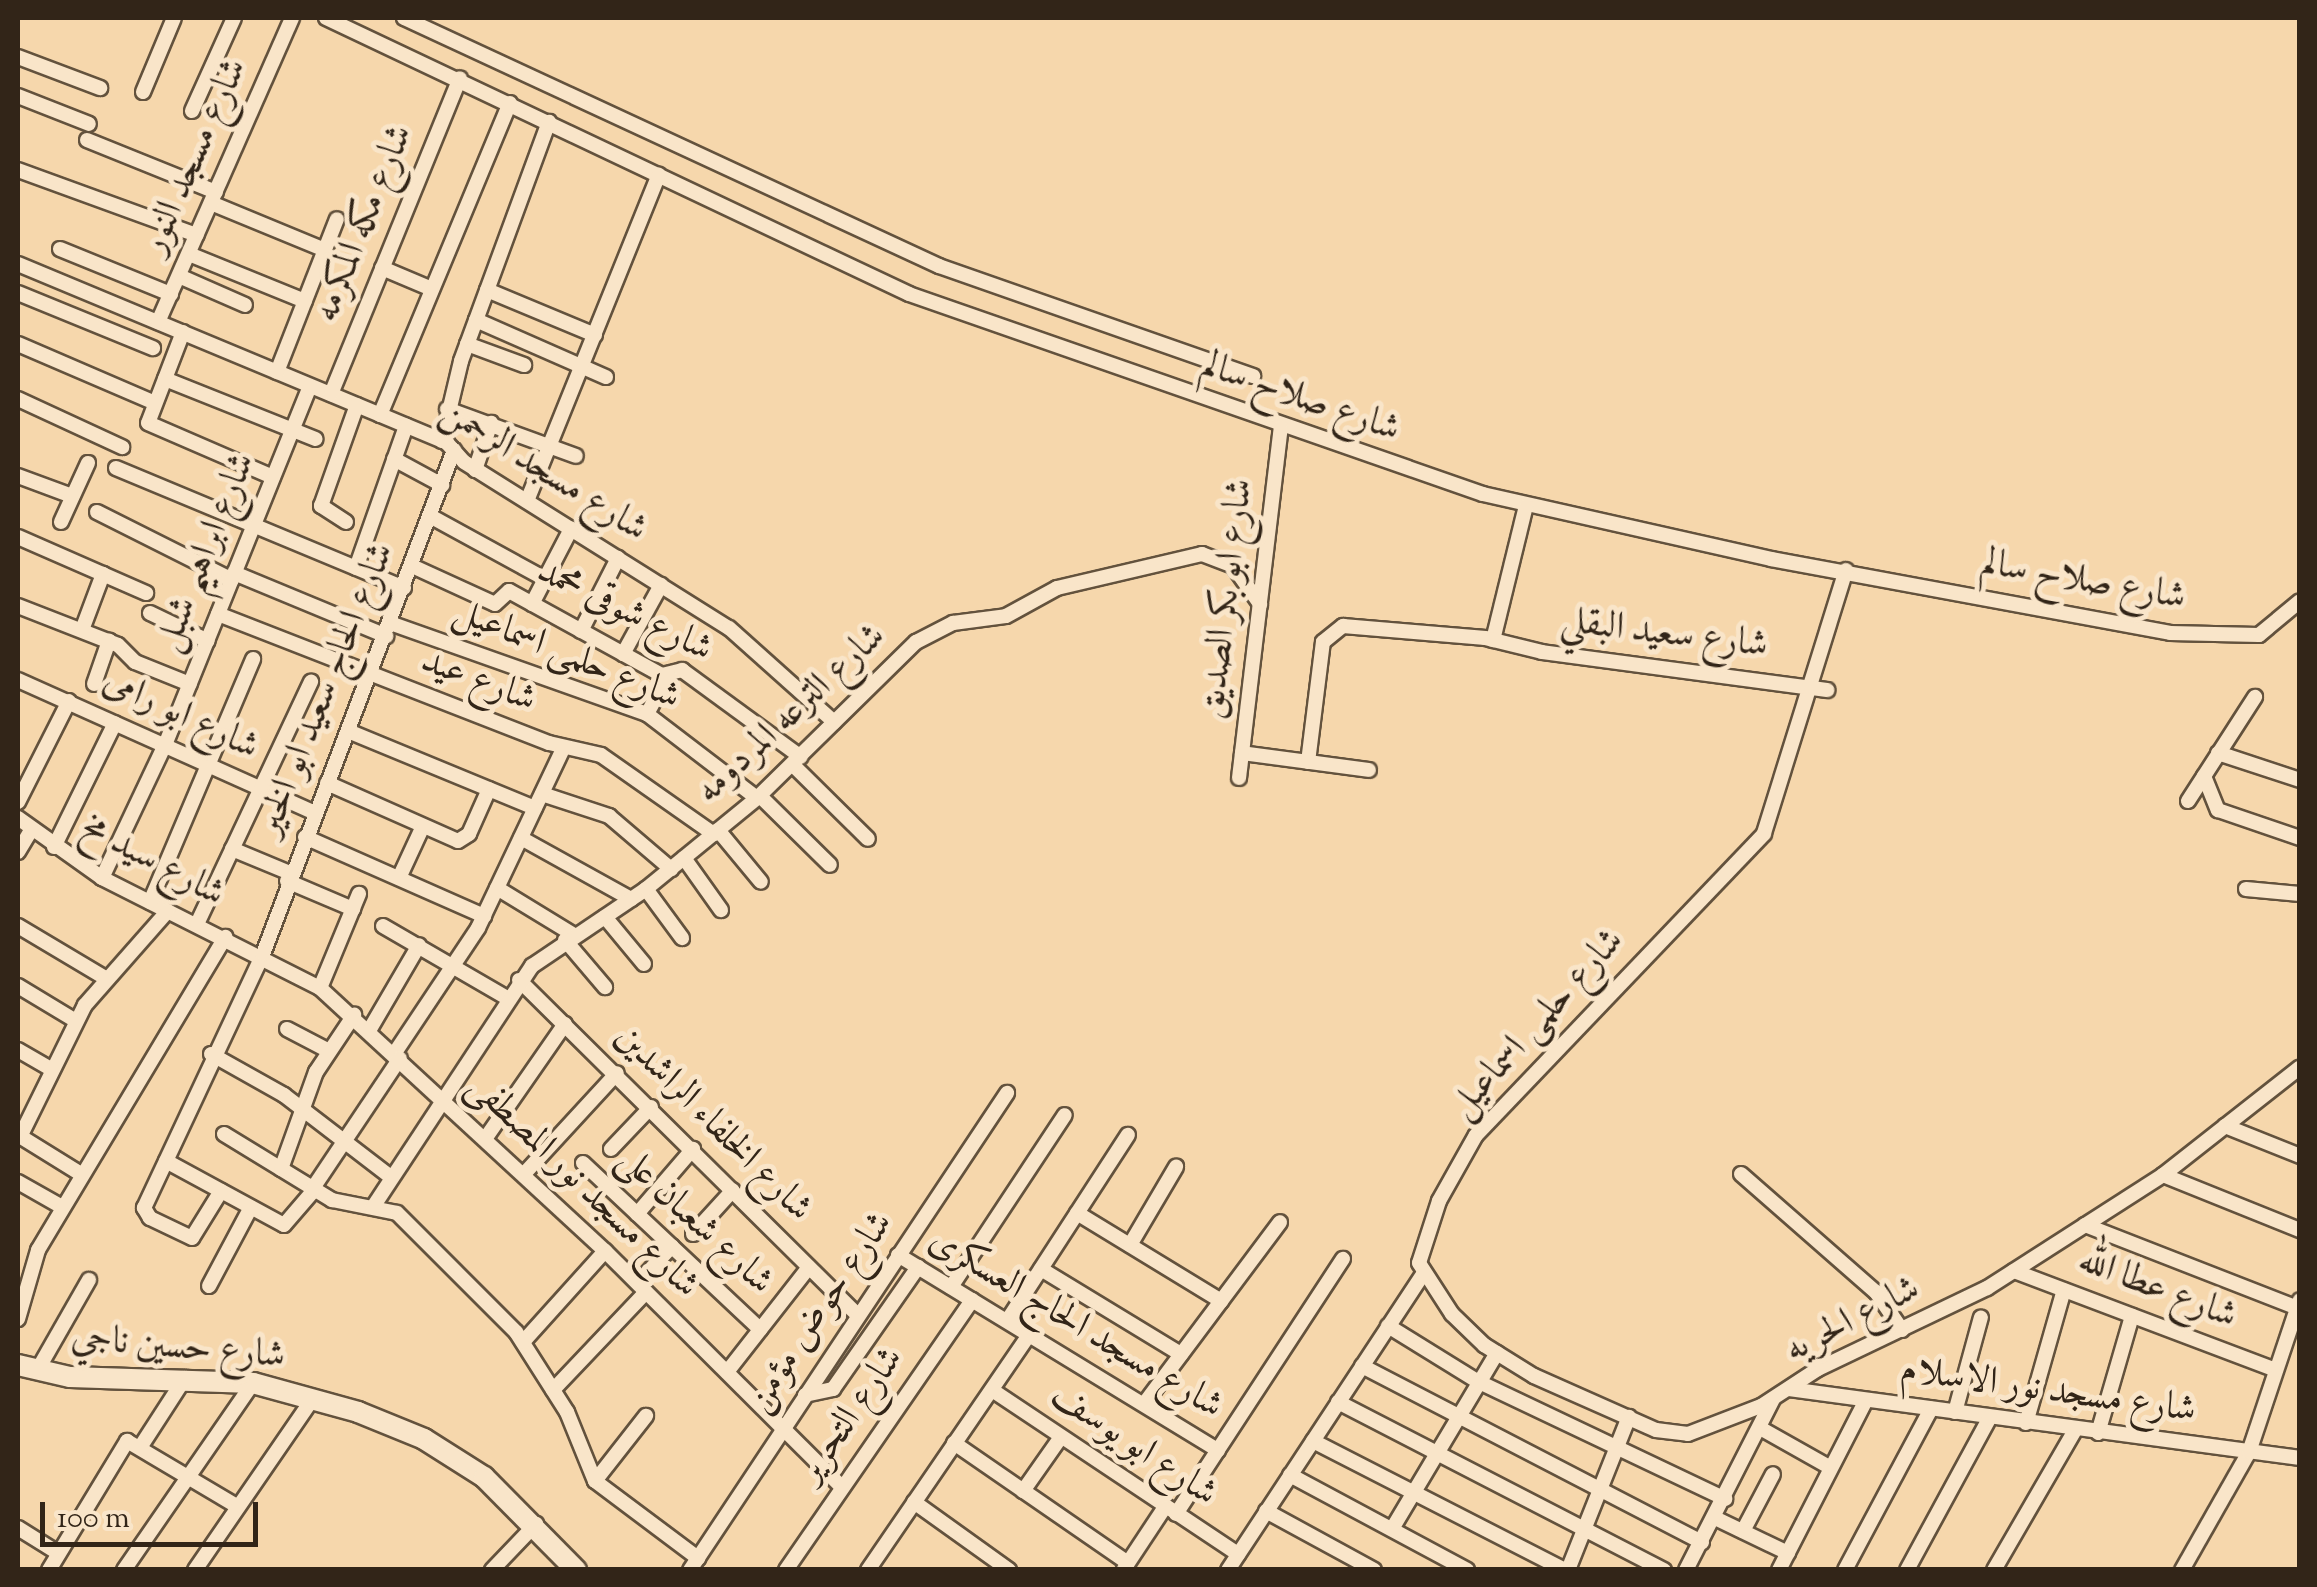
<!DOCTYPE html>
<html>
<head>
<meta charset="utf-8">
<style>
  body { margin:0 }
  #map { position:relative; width:2317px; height:1587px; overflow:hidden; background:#f6d7ac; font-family:"Sorts Mill Goudy",Amiri,serif }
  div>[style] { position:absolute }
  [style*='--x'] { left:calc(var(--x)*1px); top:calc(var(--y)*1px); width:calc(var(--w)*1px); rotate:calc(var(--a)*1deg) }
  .roads { filter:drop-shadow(2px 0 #63523d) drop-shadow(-2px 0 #63523d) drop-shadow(0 2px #63523d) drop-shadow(0 -2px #63523d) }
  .street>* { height:14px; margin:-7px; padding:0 7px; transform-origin:7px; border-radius:7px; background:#f9e5c9 }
  .secondary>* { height:20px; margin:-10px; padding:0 10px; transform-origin:10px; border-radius:10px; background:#f9e5c9 }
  span { translate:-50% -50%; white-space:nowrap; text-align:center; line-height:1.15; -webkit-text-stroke:10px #f9e5c9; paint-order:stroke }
  .street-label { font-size:38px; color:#322518 }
  .frame { position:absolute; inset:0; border:20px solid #322518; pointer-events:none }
  .scale { position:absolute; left:40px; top:1502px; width:218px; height:45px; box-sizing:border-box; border:5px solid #322518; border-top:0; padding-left:12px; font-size:30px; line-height:35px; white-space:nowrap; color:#322518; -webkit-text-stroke:8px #f9e5c9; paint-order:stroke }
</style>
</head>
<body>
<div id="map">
  <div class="roads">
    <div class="street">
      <i style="--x:326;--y:18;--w:645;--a:25.33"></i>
      <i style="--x:909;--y:294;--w:608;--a:19.21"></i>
      <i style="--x:1483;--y:494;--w:295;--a:12.7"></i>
      <i style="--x:1771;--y:559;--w:406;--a:10.5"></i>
      <i style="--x:2170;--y:633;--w:89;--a:1.3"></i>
      <i style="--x:2259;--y:635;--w:53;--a:-39.7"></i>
      <i style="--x:404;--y:18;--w:590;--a:24.87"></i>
      <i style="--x:939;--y:266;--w:333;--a:19.3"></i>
      <i style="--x:18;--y:57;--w:88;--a:20.7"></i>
      <i style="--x:143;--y:92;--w:80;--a:-67.3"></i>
      <i style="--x:18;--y:96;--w:76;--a:21.5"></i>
      <i style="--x:192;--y:111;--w:102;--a:-65.7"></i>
      <i style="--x:87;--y:140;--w:139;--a:22"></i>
      <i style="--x:18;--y:170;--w:190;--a:20"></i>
      <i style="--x:211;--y:203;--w:123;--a:22.4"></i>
      <i style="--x:60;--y:249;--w:120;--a:22.1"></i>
      <i style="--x:189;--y:254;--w:125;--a:22.1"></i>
      <i style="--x:18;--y:264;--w:465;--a:22.6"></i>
      <i style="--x:447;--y:443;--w:25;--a:48"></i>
      <i style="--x:464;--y:462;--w:313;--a:32.1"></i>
      <i style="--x:729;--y:628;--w:141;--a:41.8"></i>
      <i style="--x:382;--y:268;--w:54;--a:22.8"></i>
      <i style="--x:179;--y:276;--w:72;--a:23.7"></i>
      <i style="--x:487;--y:290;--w:117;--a:22.6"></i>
      <i style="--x:18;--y:293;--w:146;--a:22.2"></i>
      <i style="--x:476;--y:320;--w:142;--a:23.7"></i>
      <i style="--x:158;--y:322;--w:332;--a:-66.2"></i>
      <i style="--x:183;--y:332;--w:97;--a:111"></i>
      <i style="--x:148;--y:423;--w:136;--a:23.4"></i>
      <i style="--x:18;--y:344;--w:149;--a:23.3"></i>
      <i style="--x:467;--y:344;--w:61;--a:20.2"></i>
      <i style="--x:277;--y:372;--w:164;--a:-68.6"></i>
      <i style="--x:165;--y:379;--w:162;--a:21.7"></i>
      <i style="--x:331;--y:394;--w:341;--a:-67.8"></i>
      <i style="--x:18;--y:399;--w:115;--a:24.8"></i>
      <i style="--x:447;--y:409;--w:137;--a:20"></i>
      <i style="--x:380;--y:415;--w:338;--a:-67.4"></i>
      <i style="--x:442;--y:441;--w:82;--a:-76.6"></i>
      <i style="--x:461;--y:361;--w:255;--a:-69.8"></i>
      <i style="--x:394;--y:459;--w:55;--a:28.4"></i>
      <i style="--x:116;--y:468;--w:312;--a:22.6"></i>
      <i style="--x:475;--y:470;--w:50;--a:-71.2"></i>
      <i style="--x:18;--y:476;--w:58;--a:20.3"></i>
      <i style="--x:527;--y:501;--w:352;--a:-68"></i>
      <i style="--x:97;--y:512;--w:151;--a:26.7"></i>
      <i style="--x:430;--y:516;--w:131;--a:28.7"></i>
      <i style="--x:61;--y:522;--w:65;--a:-65.4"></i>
      <i style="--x:346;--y:522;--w:30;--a:-147"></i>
      <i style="--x:321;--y:506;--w:107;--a:-70.4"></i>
      <i style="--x:18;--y:537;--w:140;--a:23.6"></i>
      <i style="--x:412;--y:566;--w:91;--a:24.6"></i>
      <i style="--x:495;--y:604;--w:19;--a:-43"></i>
      <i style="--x:509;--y:591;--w:175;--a:28.8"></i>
      <i style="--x:662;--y:675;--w:21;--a:-14"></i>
      <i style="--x:682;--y:670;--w:147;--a:36.2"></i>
      <i style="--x:356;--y:568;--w:151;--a:-70.6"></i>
      <i style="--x:1846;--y:570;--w:276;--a:107.3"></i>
      <i style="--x:1764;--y:834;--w:417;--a:133.7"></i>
      <i style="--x:1476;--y:1135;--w:76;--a:119.3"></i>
      <i style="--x:1439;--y:1201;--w:65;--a:107.9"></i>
      <i style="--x:1419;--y:1263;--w:61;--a:57.1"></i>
      <i style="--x:1452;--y:1314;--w:45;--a:44.1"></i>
      <i style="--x:1484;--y:1345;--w:59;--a:31.8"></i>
      <i style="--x:1534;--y:1376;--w:133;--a:23.9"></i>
      <i style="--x:1656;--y:1430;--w:32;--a:7"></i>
      <i style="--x:1688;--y:1434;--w:78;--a:-21"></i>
      <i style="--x:1761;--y:1406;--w:68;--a:-33"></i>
      <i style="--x:1818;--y:1369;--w:187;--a:-25.6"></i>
      <i style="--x:1987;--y:1288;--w:209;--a:-32.7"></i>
      <i style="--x:2163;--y:1175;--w:174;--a:-38.2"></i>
      <i style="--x:234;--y:573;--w:165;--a:22.5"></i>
      <i style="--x:532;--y:604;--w:85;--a:-62.5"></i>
      <i style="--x:18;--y:606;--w:107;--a:21.3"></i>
      <i style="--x:118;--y:645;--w:24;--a:45"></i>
      <i style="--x:135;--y:662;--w:59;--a:21.8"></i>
      <i style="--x:150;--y:613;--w:64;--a:25.8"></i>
      <i style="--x:218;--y:614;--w:355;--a:21.3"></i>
      <i style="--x:549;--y:743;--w:53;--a:13"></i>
      <i style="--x:601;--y:755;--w:138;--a:35"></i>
      <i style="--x:390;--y:623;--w:273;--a:19.5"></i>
      <i style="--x:647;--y:714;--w:138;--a:37.4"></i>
      <i style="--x:82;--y:630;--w:60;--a:-69.4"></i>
      <i style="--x:581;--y:631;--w:82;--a:-63.1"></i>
      <i style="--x:1493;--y:640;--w:138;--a:-76.2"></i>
      <i style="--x:623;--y:654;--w:79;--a:-61.2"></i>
      <i style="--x:18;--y:680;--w:325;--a:24.1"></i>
      <i style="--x:94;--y:684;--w:46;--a:-70.8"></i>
      <i style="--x:647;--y:714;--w:44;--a:-61.7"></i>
      <i style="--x:348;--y:731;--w:202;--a:22.4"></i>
      <i style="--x:1242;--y:753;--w:128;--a:7.6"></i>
      <i style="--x:2218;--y:753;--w:86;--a:18.2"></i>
      <i style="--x:1308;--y:762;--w:121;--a:-82.9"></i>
      <i style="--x:1323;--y:642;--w:26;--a:-39"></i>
      <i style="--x:1343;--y:626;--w:143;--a:4.8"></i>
      <i style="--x:1485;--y:638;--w:59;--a:13.8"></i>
      <i style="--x:1542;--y:652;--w:288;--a:7.6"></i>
      <i style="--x:793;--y:765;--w:105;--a:44.6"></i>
      <i style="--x:2204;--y:776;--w:37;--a:68"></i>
      <i style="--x:2218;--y:810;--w:87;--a:18.9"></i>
      <i style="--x:1239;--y:778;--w:353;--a:-83.2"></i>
      <i style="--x:327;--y:783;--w:143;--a:23.9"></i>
      <i style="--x:458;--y:841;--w:13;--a:-32"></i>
      <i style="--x:469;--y:834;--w:49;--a:-66"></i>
      <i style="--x:542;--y:794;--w:71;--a:18.2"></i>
      <i style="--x:609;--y:816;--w:82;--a:40.5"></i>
      <i style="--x:760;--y:796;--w:98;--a:44.6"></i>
      <i style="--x:2188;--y:801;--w:124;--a:-57.2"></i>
      <i style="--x:18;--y:802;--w:113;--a:-63.2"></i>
      <i style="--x:18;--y:818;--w:103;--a:35.5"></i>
      <i style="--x:102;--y:878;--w:244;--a:26.8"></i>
      <i style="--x:320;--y:988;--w:388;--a:42.7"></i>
      <i style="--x:605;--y:1251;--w:334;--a:44.9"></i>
      <i style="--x:718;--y:830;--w:67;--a:50.4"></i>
      <i style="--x:305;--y:837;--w:196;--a:23.8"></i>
      <i style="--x:521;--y:838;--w:126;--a:29"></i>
      <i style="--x:54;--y:847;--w:138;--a:-63.8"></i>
      <i style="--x:232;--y:849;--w:63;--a:22.5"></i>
      <i style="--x:18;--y:852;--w:26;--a:-59"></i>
      <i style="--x:684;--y:858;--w:64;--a:54.6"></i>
      <i style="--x:102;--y:878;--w:147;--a:-64.7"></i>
      <i style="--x:165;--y:745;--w:387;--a:-68"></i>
      <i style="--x:399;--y:878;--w:57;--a:-65.2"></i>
      <i style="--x:287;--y:881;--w:72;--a:23"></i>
      <i style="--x:497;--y:888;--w:90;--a:31.4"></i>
      <i style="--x:646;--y:889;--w:61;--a:53.7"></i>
      <i style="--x:2246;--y:889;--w:54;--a:5.3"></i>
      <i style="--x:150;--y:902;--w:264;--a:-67"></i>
      <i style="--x:605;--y:917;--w:61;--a:50.3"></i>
      <i style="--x:197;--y:924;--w:268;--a:-64.8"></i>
      <i style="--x:18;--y:926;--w:104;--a:30.8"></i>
      <i style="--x:383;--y:926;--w:143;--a:30.1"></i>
      <i style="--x:565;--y:940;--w:62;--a:49.6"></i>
      <i style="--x:519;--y:980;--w:477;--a:44.7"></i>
      <i style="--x:18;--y:986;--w:68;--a:31.1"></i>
      <i style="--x:320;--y:988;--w:102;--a:-67.5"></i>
      <i style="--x:287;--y:1029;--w:47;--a:27.6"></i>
      <i style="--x:370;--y:1029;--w:97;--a:-59.7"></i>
      <i style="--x:18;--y:1050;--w:39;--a:30"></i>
      <i style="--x:211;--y:1054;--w:84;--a:29.3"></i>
      <i style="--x:284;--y:1095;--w:135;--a:37.5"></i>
      <i style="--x:394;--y:1054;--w:151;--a:-56.3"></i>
      <i style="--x:478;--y:928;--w:200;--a:-64.6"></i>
      <i style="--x:2225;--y:1126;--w:81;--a:21.8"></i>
      <i style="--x:224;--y:1134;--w:127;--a:31.4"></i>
      <i style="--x:332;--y:1200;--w:66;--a:11.3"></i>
      <i style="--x:397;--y:1213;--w:168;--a:45"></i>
      <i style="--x:516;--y:1332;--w:95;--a:57.5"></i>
      <i style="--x:567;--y:1412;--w:74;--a:67.9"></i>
      <i style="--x:595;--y:1481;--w:129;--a:36.8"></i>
      <i style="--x:18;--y:1135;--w:74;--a:31.8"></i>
      <i style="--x:20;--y:1137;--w:147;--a:-63.8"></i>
      <i style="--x:85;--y:1005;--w:125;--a:-48.6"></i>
      <i style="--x:485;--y:1139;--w:140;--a:-55.2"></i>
      <i style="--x:611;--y:1149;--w:58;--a:-46.4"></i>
      <i style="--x:166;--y:1161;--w:134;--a:28.5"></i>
      <i style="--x:284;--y:1225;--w:48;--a:-49.3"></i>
      <i style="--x:583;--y:1163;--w:243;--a:43.2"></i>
      <i style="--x:281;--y:1169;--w:103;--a:-70.2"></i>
      <i style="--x:316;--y:1072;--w:69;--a:-56.3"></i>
      <i style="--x:524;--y:1174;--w:137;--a:-47.4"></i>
      <i style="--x:1741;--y:1174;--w:179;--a:41.2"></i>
      <i style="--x:1876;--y:1292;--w:46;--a:55.6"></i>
      <i style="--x:2163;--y:1175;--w:148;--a:21.9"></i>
      <i style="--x:18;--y:1182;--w:51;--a:29.6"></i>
      <i style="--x:313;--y:1188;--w:156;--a:-56.2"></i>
      <i style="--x:221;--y:1191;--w:55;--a:121.7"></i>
      <i style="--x:192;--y:1238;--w:47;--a:-154.5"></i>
      <i style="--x:150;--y:1218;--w:12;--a:-121"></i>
      <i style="--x:144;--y:1208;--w:280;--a:-64.9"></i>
      <i style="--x:263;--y:954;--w:539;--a:-69.24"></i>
      <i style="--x:373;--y:1207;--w:289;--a:-56.6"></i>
      <i style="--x:532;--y:966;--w:138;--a:-34"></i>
      <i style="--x:646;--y:889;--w:144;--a:-39.3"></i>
      <i style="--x:757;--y:798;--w:223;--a:-44.5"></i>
      <i style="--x:916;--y:642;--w:42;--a:-27.2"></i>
      <i style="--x:953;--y:623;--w:53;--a:-7.5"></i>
      <i style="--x:1006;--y:616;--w:58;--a:-28.8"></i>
      <i style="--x:1057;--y:588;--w:149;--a:-13.2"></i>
      <i style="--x:1202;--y:554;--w:33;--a:21"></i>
      <i style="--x:1233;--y:566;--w:47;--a:54.6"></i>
      <i style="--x:1077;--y:1213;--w:169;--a:31.4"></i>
      <i style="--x:637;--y:1214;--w:86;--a:-49.3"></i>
      <i style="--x:2085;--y:1225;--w:231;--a:21.3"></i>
      <i style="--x:693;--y:1234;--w:59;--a:-47.7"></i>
      <i style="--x:1130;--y:1245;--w:91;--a:-59.5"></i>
      <i style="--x:898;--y:1255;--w:375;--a:31.4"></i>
      <i style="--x:1041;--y:1269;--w:164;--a:31.3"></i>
      <i style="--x:2014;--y:1271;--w:280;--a:20.7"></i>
      <i style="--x:638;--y:1283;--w:50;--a:-47.4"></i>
      <i style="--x:209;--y:1286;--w:89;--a:-62"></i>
      <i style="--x:951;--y:1287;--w:206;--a:-56.5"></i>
      <i style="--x:18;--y:1319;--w:72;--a:-73.8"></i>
      <i style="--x:38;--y:1250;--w:365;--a:-59.1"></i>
      <i style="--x:1007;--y:1321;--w:222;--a:-57"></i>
      <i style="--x:1388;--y:1326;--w:105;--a:31.7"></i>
      <i style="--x:1477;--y:1381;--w:275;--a:25.4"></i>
      <i style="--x:523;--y:1342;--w:122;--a:-48"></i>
      <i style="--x:1362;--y:1366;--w:383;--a:27.4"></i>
      <i style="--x:37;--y:1371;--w:105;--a:-60.3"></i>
      <i style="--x:727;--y:1372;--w:133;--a:-52"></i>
      <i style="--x:1789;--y:1389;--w:516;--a:7.69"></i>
      <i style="--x:553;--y:1390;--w:135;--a:-46.5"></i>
      <i style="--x:992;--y:1390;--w:296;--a:33.7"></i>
      <i style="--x:805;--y:1395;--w:29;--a:-12"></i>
      <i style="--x:833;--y:1389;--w:149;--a:-55.1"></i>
      <i style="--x:1338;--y:1402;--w:367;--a:27.3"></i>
      <i style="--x:1144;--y:1404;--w:227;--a:-53.2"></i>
      <i style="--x:1955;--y:1412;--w:98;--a:-74.7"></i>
      <i style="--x:2026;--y:1423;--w:138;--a:-74.1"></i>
      <i style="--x:1760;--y:1428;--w:81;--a:29.4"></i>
      <i style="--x:2098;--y:1433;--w:122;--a:-73.8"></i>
      <i style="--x:1313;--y:1441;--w:283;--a:27.1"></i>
      <i style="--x:954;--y:1443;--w:211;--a:34.6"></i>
      <i style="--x:141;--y:1446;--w:81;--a:-57.1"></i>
      <i style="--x:1290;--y:1475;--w:201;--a:28.2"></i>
      <i style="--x:595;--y:1481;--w:83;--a:-51.9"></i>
      <i style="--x:1023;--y:1491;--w:66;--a:-54.9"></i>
      <i style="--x:914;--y:1502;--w:117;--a:35.6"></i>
      <i style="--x:1266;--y:1511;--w:123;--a:28.6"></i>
      <i style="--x:1176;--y:1514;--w:305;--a:-56.8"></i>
      <i style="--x:1715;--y:1518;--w:81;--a:25.6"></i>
      <i style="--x:18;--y:1528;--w:47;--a:32"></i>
      <i style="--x:1392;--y:1529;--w:205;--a:-59.2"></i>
      <i style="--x:1743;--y:1531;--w:64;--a:-62.2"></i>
      <i style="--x:1124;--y:1569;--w:74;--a:-56.5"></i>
      <i style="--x:49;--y:1570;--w:151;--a:-58.8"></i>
      <i style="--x:127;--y:1441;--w:126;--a:30.7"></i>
      <i style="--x:124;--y:1570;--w:227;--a:-55.4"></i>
      <i style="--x:195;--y:1570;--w:209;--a:-55.5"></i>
      <i style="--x:492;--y:1570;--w:64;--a:-46.3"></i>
      <i style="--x:690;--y:1570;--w:573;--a:-56.39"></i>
      <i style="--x:786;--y:1570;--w:328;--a:-55.4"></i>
      <i style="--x:868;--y:1570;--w:285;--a:-55.6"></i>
      <i style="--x:1228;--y:1570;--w:354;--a:-56.6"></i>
      <i style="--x:1568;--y:1570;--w:165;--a:-68.3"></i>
      <i style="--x:1686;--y:1570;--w:192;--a:-63"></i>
      <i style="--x:1779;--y:1570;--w:191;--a:-62.9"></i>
      <i style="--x:1845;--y:1570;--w:183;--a:-61.9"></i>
      <i style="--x:1907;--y:1570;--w:174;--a:-61.5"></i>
      <i style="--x:1994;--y:1570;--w:162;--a:-59.9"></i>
      <i style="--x:2182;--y:1570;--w:136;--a:-60.4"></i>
      <i style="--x:2249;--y:1452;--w:160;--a:-71.5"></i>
    </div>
    <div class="secondary">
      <i style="--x:18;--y:1365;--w:53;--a:13"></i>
      <i style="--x:70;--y:1377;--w:183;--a:1.9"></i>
      <i style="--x:253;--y:1383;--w:109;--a:15.4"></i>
      <i style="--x:358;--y:1412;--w:71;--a:22.2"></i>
      <i style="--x:424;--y:1439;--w:71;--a:32.3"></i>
      <i style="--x:484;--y:1477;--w:131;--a:45.3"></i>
    </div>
  </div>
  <div class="street-label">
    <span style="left:196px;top:157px;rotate:-66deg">شارع مسجد النور</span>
    <span style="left:365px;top:224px;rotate:-68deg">شارع مكه المكرمه</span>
    <span style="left:1300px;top:399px;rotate:19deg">شارع صلاح سالم</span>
    <span style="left:543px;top:472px;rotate:32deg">شارع مسجد الرحمن</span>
    <span style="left:207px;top:553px;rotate:-68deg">شارع ابراهيم شبل</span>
    <span style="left:2083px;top:582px;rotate:10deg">شارع صلاح سالم</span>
    <span style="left:1228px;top:599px;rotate:-83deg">شارع ابو بكر الصديق</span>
    <span style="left:624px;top:612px;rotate:26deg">شارع شوقى محمد</span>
    <span style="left:1664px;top:635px;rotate:7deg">شارع سعيد البقلي</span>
    <span style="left:566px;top:656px;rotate:22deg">شارع حلمى اسماعيل</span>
    <span style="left:478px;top:682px;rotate:21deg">شارع عيد</span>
    <span style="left:327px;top:690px;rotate:-68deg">شارع الحاج سعيد ابو الخير</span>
    <span style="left:792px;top:715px;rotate:-43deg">شارع الترعه المردومه</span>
    <span style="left:180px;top:716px;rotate:25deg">شارع ابو رامى</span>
    <span style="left:152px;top:862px;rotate:28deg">شارع سيد مخ</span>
    <span style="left:1538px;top:1025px;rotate:-48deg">شارع حلمى اسماعيل</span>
    <span style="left:712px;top:1124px;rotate:45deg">شارع الخلفاء الراشدين</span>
    <span style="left:582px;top:1187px;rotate:44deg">شارع مسجد نور المصطفى</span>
    <span style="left:694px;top:1222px;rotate:43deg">شارع شعبان على</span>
    <span style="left:2157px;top:1290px;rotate:21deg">شارع عطا الله</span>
    <span style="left:821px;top:1313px;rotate:-56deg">شارع حوض مؤمن</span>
    <span style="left:1853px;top:1321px;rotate:-27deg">شارع الحريه</span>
    <span style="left:1075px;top:1325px;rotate:31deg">شارع مسجد الحاج العسكرى</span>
    <span style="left:178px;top:1349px;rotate:5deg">شارع حسين ناجي</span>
    <span style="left:2048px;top:1392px;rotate:8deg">شارع مسجد نور الاسلام</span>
    <span style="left:852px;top:1416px;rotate:-55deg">شارع التحرير</span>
    <span style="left:1133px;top:1446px;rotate:34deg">شارع ابو يوسف</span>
  </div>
  <div class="frame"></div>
  <div class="scale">100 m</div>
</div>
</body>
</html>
